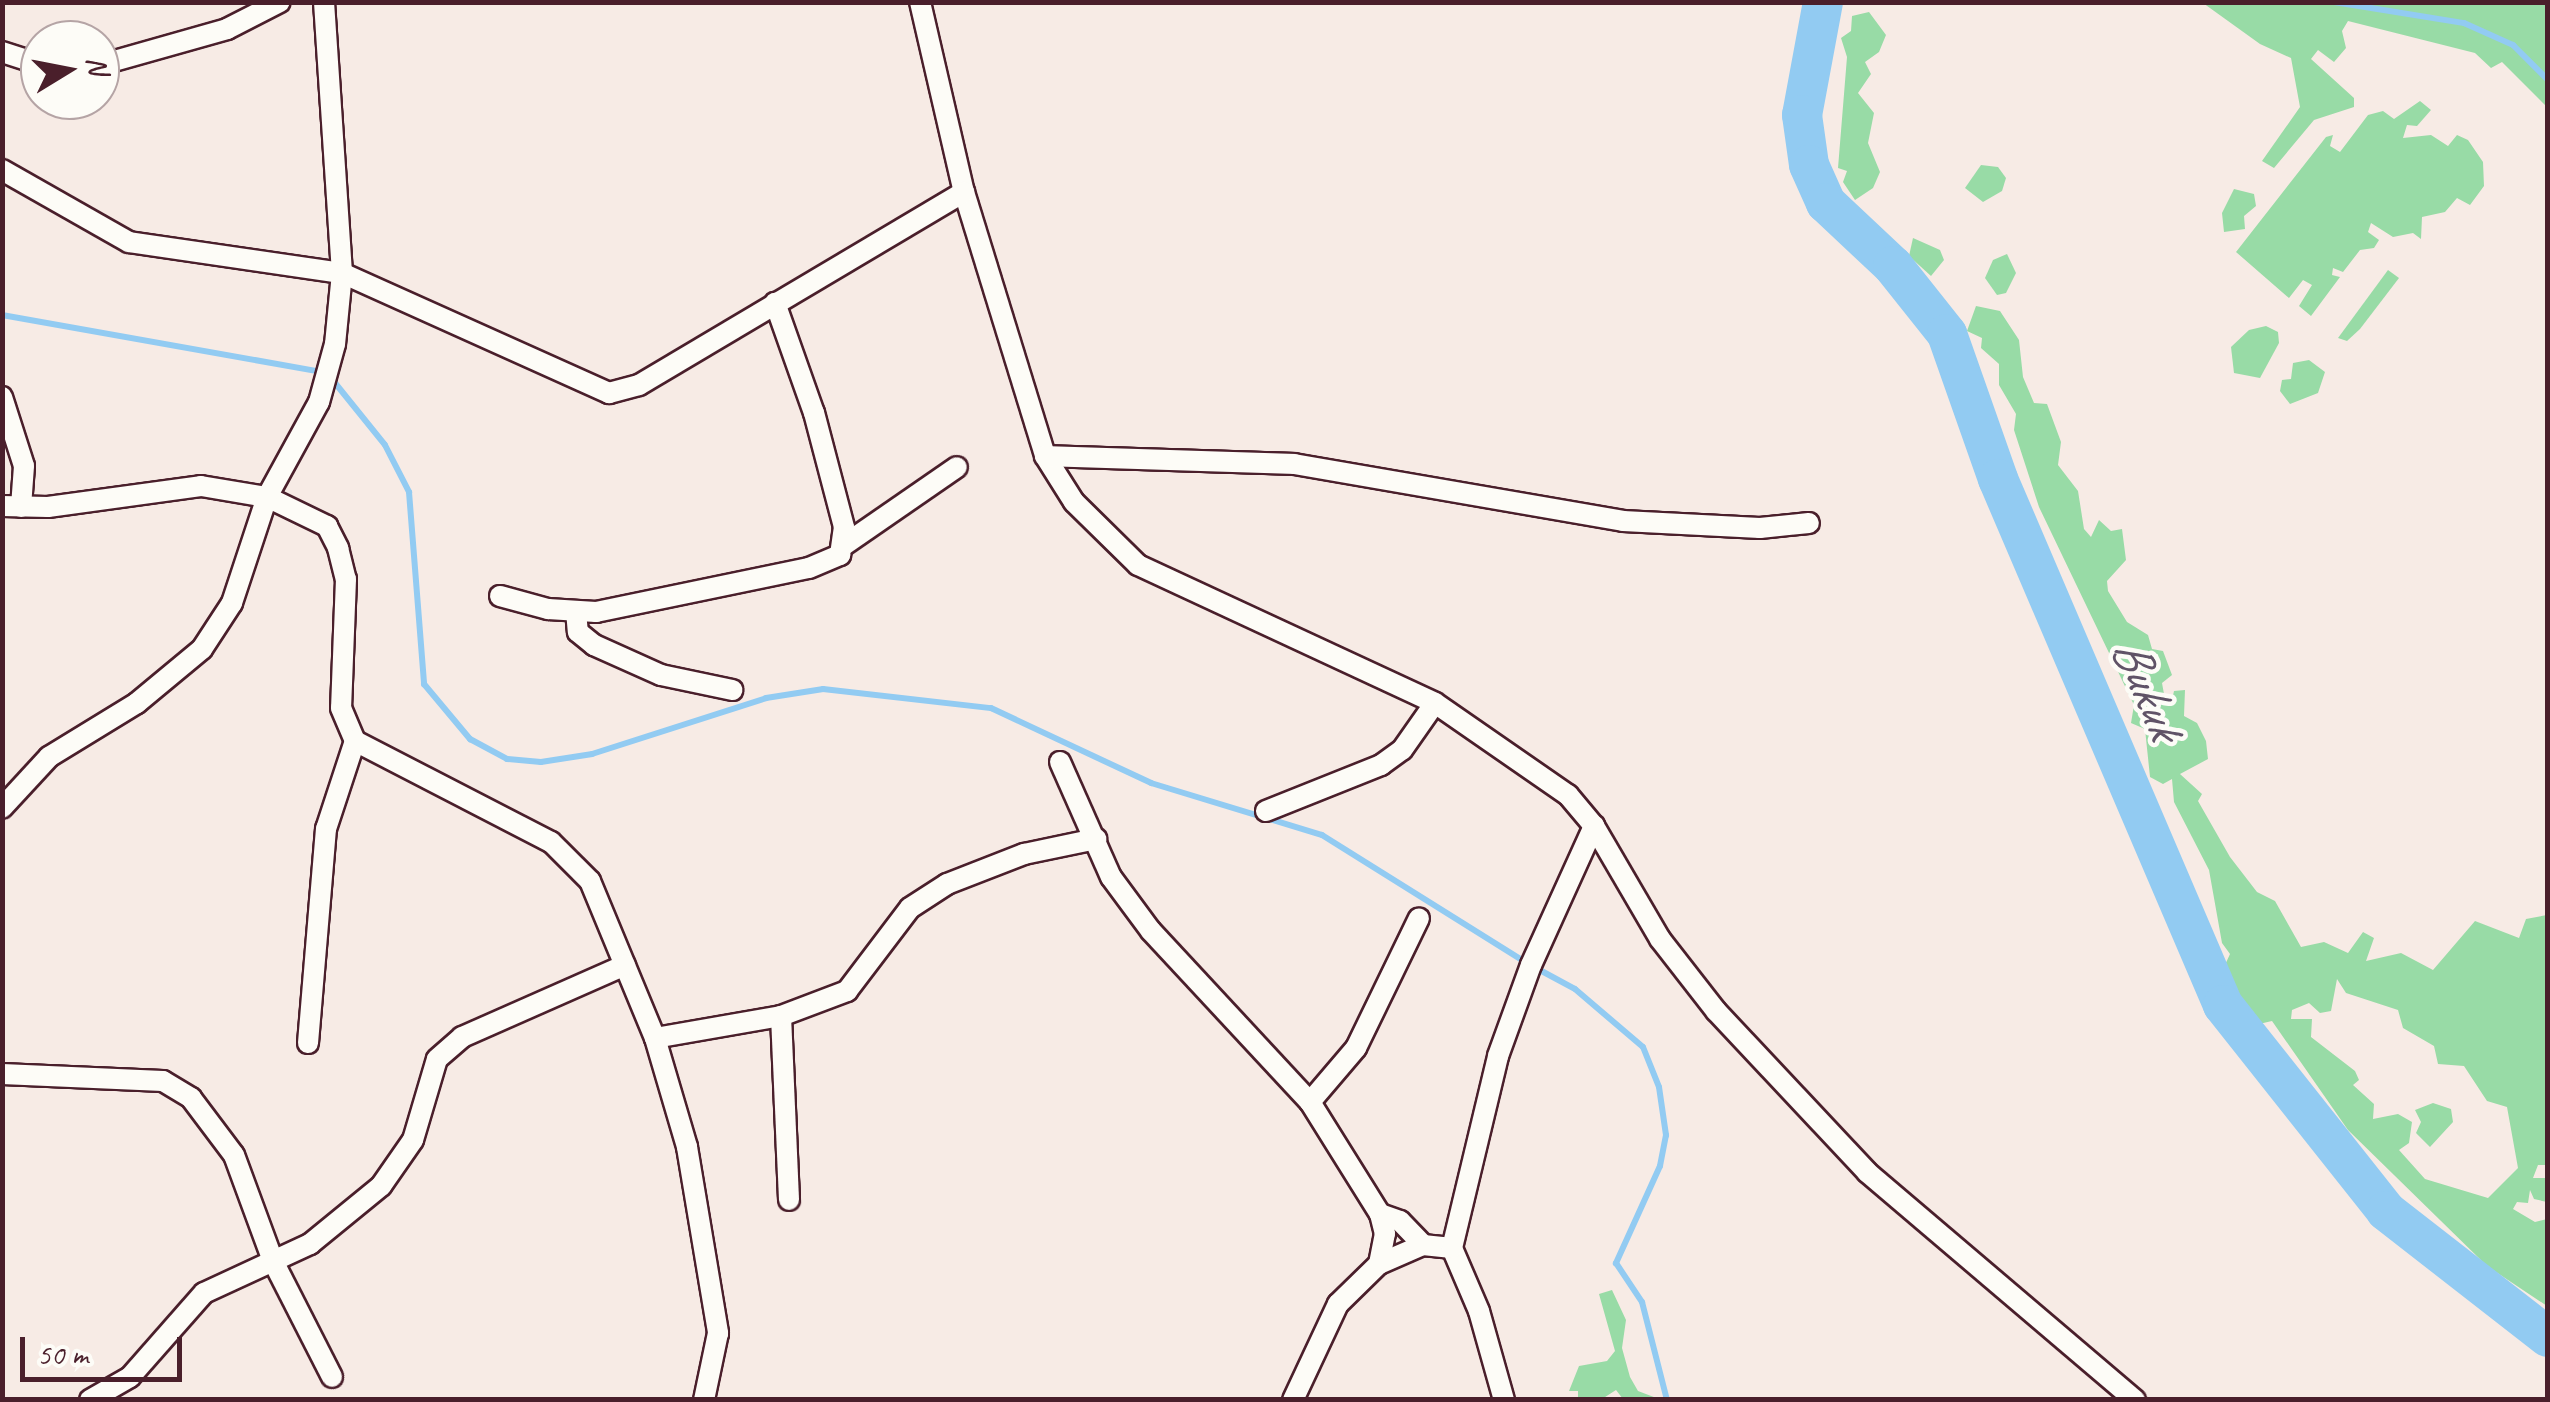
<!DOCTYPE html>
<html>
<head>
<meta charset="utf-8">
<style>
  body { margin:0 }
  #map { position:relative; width:2550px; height:1402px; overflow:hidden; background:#f7ebe5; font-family:Caveat,sans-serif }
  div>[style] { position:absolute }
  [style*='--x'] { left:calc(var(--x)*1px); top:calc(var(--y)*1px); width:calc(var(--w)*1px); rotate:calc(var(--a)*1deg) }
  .green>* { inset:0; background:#98dba6 }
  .stream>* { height:6px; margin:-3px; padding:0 3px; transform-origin:3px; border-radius:3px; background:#92cbf2 }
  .river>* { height:40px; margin:-20px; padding:0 20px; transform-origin:20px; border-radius:20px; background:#92cbf2 }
  .roads { filter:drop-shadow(2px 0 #4a1f2b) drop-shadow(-2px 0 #4a1f2b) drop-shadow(0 2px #4a1f2b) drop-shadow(0 -2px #4a1f2b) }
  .street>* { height:20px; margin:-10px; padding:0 10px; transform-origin:10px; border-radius:10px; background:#fdfcf7 }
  span { translate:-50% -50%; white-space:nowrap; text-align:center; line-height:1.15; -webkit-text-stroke:9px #fdfcf7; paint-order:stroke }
  .water-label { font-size:52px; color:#605367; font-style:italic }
  .frame { position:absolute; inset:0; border:5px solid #4a1f2b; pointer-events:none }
  .north { position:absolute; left:20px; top:20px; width:100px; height:100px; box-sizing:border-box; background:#fdfcf7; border:2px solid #b5a4a5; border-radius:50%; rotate:80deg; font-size:28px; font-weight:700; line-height:40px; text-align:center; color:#4a1f2b }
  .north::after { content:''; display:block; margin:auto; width:35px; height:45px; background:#4a1f2b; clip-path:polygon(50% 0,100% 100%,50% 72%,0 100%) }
  .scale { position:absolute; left:20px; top:1337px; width:162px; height:45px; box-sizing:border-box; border:5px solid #4a1f2b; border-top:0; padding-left:12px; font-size:30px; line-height:35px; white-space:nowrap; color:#4a1f2b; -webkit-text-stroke:8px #fdfcf7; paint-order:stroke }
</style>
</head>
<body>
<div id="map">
  <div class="green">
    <i style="clip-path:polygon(2203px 3px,2547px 3px,2547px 107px,2502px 62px,2491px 68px,2475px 53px,2348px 21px,2342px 31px,2346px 48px,2334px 62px,2318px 50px,2311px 59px,2354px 98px,2354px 107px,2314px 120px,2274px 168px,2262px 161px,2300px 107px,2291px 58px,2260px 44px)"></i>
    <i style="clip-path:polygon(1869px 12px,1886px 35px,1879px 52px,1865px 62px,1871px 74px,1858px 93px,1874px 113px,1868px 143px,1880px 172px,1873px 188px,1855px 200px,1843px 182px,1847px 171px,1838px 168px,1847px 57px,1841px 38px,1851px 31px,1852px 16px)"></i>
    <i style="clip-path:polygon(2420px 101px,2431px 110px,2417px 126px,2407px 125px,2403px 138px,2431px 135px,2448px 146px,2457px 135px,2468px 140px,2483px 162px,2484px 186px,2470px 205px,2457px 198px,2445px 212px,2422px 217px,2421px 239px,2413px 233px,2393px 237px,2371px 223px,2368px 232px,2379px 240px,2374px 248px,2360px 250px,2343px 272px,2333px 268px,2332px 275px,2340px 277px,2311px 316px,2299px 306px,2312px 285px,2303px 280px,2289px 298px,2236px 252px,2326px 137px,2333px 135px,2330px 146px,2340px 152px,2368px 115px,2383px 111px,2394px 119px)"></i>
    <i style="clip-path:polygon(1981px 165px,1998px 167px,2006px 178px,2002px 191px,1983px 202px,1965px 188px)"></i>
    <i style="clip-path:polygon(2234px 189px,2254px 194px,2256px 206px,2244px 216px,2245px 229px,2224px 232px,2222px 213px)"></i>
    <i style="clip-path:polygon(1913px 238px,1940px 250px,1944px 260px,1931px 276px,1909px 256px)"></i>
    <i style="clip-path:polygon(2007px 254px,2016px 273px,2006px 293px,1997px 295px,1985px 278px,1993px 260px)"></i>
    <i style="clip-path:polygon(2388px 270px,2399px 278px,2360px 329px,2347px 341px,2338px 338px)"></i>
    <i style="clip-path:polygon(evenodd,1976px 306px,2000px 311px,2019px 340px,2023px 377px,2034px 403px,2047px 404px,2061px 442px,2058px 465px,2078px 491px,2084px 529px,2091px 537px,2099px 520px,2111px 531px,2122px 529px,2126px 560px,2107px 581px,2108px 591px,2127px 622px,2148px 635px,2152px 649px,2163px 651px,2172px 675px,2162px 683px,2164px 694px,2171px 704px,2174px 691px,2185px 690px,2184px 716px,2197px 723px,2206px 741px,2208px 759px,2180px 774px,2202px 794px,2198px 801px,2230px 857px,2257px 892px,2275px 901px,2301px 947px,2324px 942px,2348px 953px,2363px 932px,2374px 938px,2366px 961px,2401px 953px,2433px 970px,2475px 921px,2519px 938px,2526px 919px,2547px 915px,2547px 1165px,2538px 1165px,2533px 1178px,2547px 1178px,2547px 1202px,2534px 1199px,2530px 1190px,2528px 1203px,2517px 1202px,2513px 1209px,2535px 1222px,2547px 1219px,2547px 1306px,2487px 1266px,2348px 1130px,2272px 1021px,2259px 1024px,2232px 1006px,2219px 978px,2230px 954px,2222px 943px,2209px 870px,2174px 802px,2172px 779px,2163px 784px,2150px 777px,2145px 729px,2131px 723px,2134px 705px,2039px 507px,2014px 430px,2016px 414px,1999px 385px,1999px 364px,1981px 348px,1982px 338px,1967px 331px,1976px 306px,2337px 979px,2346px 993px,2398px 1010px,2403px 1028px,2434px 1046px,2438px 1064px,2464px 1066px,2487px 1101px,2507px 1107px,2518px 1168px,2488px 1198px,2425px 1179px,2399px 1150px,2409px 1143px,2412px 1122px,2398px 1114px,2373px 1119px,2374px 1104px,2353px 1085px,2359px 1080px,2355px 1071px,2311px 1037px,2312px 1019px,2291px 1019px,2292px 1010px,2309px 1003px,2320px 1013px,2331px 1011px,2337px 979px)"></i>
    <i style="clip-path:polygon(2266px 326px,2278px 332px,2279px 343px,2260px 378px,2234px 373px,2231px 347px,2249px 330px)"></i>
    <i style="clip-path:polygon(2309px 360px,2325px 372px,2318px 393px,2290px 404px,2280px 391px,2282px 380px,2291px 379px,2293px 363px)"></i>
    <i style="clip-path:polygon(2433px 1103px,2451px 1109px,2453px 1122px,2430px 1147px,2416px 1133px,2421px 1122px,2415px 1110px)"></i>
    <i style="clip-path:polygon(1612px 1290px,1626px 1320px,1622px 1348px,1630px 1377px,1638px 1391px,1659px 1399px,1623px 1399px,1616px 1390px,1602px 1399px,1578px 1399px,1578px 1391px,1569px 1391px,1579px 1366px,1607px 1361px,1615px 1351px,1599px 1294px)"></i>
  </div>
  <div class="stream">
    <i style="--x:2334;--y:2;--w:132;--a:9.2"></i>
    <i style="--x:2464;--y:23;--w:54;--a:24.2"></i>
    <i style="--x:2513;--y:45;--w:49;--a:45"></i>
    <i style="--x:2;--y:315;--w:330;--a:10.1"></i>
    <i style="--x:327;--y:373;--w:92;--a:51.1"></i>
    <i style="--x:385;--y:445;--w:53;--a:62.9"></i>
    <i style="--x:409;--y:492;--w:193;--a:85.5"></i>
    <i style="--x:424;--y:684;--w:72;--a:50.1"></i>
    <i style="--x:470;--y:739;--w:42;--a:28.4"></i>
    <i style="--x:507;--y:759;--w:34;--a:5"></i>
    <i style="--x:541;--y:762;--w:52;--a:-8.9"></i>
    <i style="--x:592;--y:754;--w:183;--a:-17.8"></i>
    <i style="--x:766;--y:698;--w:58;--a:-9"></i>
    <i style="--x:823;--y:689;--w:169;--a:6.5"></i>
    <i style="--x:991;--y:708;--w:177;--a:25.1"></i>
    <i style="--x:1151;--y:783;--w:179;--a:16.9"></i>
    <i style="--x:1322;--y:835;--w:239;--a:32"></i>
    <i style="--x:1536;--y:968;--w:44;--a:28.3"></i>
    <i style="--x:1575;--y:989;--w:89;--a:40.5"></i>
    <i style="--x:1643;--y:1047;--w:43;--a:68.2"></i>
    <i style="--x:1659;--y:1087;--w:49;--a:81.7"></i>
    <i style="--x:1666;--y:1135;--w:32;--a:101"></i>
    <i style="--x:1660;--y:1166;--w:107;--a:114.4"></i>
    <i style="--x:1616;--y:1263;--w:47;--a:56.3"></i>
    <i style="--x:1642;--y:1302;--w:101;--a:75.7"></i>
  </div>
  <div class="river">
    <i style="--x:1823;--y:2;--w:115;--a:100.5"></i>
    <i style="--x:1802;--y:115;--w:50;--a:82"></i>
    <i style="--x:1809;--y:165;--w:42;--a:65.9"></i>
    <i style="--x:1826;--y:203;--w:92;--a:43.2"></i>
    <i style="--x:1893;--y:266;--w:87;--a:51.5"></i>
    <i style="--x:1947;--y:334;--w:154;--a:70.6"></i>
    <i style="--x:1998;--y:479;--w:572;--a:66.84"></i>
    <i style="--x:2223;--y:1005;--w:263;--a:51.6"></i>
    <i style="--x:2386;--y:1211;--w:205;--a:37.9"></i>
  </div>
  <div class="roads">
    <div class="street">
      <i style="--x:324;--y:2;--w:272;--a:86.2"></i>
      <i style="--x:342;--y:273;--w:71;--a:95.6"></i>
      <i style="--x:335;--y:344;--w:60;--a:105.4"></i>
      <i style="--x:319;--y:402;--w:108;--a:118.7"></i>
      <i style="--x:267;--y:497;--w:67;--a:25.8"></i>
      <i style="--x:327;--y:526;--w:25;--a:63"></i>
      <i style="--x:338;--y:548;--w:32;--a:76"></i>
      <i style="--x:346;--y:579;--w:129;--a:92.2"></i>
      <i style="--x:341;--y:708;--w:36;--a:67"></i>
      <i style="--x:355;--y:741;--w:220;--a:27.3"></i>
      <i style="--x:551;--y:842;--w:55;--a:45"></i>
      <i style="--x:590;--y:881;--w:170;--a:67.5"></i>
      <i style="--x:655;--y:1038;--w:114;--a:73.6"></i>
      <i style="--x:687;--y:1147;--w:189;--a:80.5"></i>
      <i style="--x:718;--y:1333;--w:68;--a:101.8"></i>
      <i style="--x:920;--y:2;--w:195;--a:77"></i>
      <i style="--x:964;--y:192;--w:276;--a:72.9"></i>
      <i style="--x:1045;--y:456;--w:54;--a:57.8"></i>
      <i style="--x:1074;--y:502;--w:90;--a:44.5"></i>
      <i style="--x:1138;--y:565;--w:327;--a:24.9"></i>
      <i style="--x:1435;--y:703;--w:162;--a:34.7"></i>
      <i style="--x:1568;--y:795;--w:40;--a:50"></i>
      <i style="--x:1594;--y:826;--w:131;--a:59.7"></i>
      <i style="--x:1660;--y:939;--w:91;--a:52.1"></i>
      <i style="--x:1716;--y:1011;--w:221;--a:46.8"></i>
      <i style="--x:1867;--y:1172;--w:352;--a:40.4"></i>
      <i style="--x:2;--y:52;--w:40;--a:18"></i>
      <i style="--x:100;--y:65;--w:132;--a:-15.8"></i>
      <i style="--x:227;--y:29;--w:59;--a:-27"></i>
      <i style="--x:2;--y:170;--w:146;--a:29.6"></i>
      <i style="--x:129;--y:242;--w:215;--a:8.3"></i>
      <i style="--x:342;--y:273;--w:293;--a:24.2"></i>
      <i style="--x:609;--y:393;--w:31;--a:-15"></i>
      <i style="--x:639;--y:385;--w:378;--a:-30.7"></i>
      <i style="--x:2;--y:397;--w:72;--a:72.3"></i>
      <i style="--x:24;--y:466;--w:41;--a:94.2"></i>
      <i style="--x:1045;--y:456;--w:249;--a:1.8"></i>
      <i style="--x:1294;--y:464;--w:334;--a:9.8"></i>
      <i style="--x:1623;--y:521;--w:137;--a:2.9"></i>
      <i style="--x:1760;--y:528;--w:49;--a:-5.8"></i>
      <i style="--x:2;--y:506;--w:46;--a:1.2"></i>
      <i style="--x:48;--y:507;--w:154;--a:-7.8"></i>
      <i style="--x:201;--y:486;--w:67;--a:9.5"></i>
      <i style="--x:267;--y:497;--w:112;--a:108.3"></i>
      <i style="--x:232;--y:603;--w:55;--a:123.1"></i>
      <i style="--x:202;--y:649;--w:85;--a:140.3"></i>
      <i style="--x:137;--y:703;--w:103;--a:148.5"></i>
      <i style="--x:49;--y:757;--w:69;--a:132.7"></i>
      <i style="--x:844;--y:545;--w:137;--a:-34.6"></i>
      <i style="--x:500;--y:596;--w:50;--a:15.2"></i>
      <i style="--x:548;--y:609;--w:48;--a:3.6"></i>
      <i style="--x:596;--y:612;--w:217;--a:-11.7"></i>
      <i style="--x:809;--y:568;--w:34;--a:-23"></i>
      <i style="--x:840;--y:555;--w:28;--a:-82"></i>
      <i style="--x:844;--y:527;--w:118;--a:-104.7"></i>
      <i style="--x:814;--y:413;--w:117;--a:-109.5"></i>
      <i style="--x:576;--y:611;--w:21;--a:85"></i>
      <i style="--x:578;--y:632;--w:21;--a:39"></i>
      <i style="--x:594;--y:645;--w:73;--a:24.1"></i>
      <i style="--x:661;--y:675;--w:73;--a:11.9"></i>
      <i style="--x:1060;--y:762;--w:126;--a:66.1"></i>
      <i style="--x:1111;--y:877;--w:67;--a:53.5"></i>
      <i style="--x:1151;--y:931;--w:233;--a:47.1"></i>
      <i style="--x:1310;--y:1102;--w:132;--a:58"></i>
      <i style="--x:1380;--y:1214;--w:21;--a:19"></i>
      <i style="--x:1400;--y:1221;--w:33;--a:46"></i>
      <i style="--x:1423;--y:1245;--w:29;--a:6"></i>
      <i style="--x:1266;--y:811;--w:124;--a:-21.8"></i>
      <i style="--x:1381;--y:765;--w:26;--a:-36"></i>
      <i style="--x:1402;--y:750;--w:57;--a:-54.9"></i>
      <i style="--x:781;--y:1016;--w:184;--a:87.5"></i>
      <i style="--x:655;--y:1038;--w:128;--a:-9.9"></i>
      <i style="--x:781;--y:1016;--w:71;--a:-20.7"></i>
      <i style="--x:847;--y:991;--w:104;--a:-52.8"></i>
      <i style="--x:910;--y:908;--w:44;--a:-33"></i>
      <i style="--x:947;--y:884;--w:83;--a:-21.3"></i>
      <i style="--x:1024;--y:854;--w:74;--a:-11.8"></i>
      <i style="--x:308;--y:1043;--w:215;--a:-85.2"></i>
      <i style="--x:326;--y:829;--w:93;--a:-71.8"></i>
      <i style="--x:2;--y:1074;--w:161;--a:2.5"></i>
      <i style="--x:163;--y:1081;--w:33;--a:31"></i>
      <i style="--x:191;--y:1098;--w:71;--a:53"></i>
      <i style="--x:234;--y:1155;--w:113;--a:69.8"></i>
      <i style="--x:273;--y:1261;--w:130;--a:63"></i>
      <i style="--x:1310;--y:1102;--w:71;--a:-49.6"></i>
      <i style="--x:1356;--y:1048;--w:144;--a:-64.1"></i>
      <i style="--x:1379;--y:1264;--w:31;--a:-79"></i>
      <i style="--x:1385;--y:1234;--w:21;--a:-104"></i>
      <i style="--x:90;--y:1400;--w:46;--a:-29.9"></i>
      <i style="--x:130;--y:1377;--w:112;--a:-48.6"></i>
      <i style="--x:204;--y:1293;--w:117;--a:-24.8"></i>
      <i style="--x:310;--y:1244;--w:92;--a:-39.2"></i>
      <i style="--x:381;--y:1186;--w:56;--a:-55.2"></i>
      <i style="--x:413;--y:1140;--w:84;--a:-73.5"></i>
      <i style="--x:437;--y:1059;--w:33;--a:-41"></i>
      <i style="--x:462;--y:1037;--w:178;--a:-23.8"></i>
      <i style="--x:1293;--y:1400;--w:106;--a:-64.9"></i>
      <i style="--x:1338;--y:1304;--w:57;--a:-44.3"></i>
      <i style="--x:1379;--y:1264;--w:48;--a:-23.4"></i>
      <i style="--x:1504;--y:1400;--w:92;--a:-105.7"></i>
      <i style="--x:1479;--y:1311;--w:69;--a:-113.2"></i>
      <i style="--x:1452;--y:1248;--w:197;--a:-76.5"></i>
      <i style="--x:1498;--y:1056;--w:97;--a:-70.1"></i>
      <i style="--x:1531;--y:965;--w:153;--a:-65.6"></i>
    </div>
  </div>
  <div class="water-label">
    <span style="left:2147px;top:688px;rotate:67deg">Bukuk</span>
  </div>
  <div class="frame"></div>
  <div class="north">N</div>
  <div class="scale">50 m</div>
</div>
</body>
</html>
